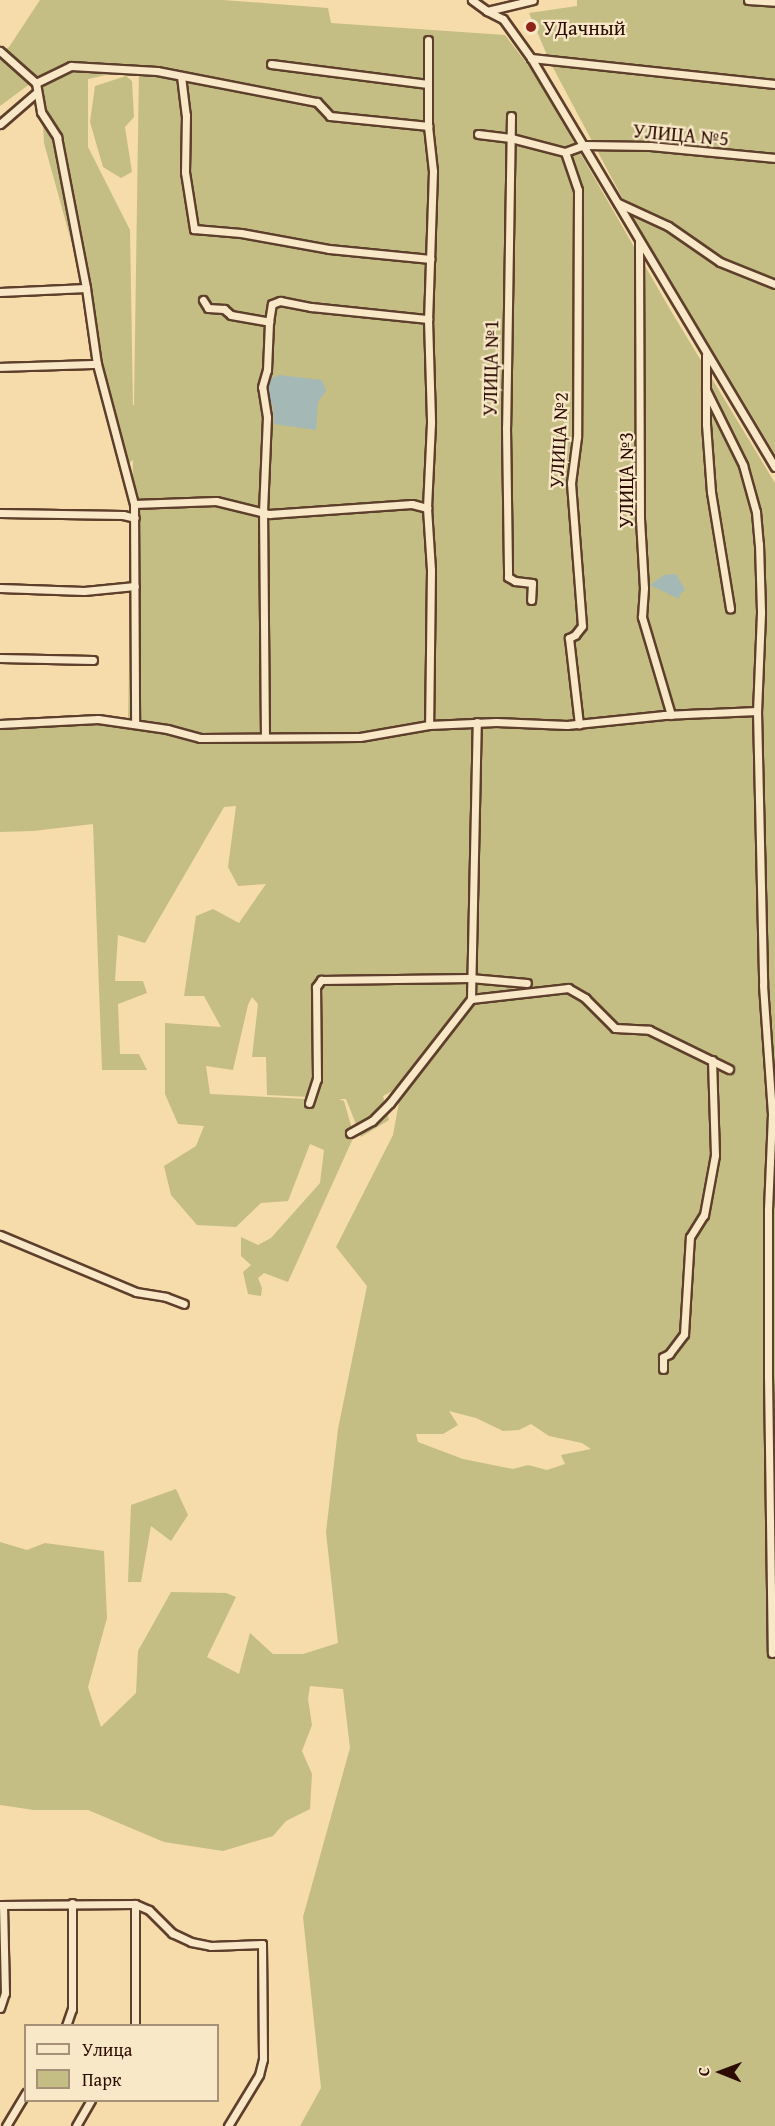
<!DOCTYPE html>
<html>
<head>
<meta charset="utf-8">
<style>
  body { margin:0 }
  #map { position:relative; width:775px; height:2126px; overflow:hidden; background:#f6dbab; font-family:"Gentium Book Plus",serif }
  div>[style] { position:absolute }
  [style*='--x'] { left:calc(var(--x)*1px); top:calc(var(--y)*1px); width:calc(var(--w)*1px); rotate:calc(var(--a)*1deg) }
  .green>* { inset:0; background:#c4be84 }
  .water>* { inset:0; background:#a4b8b6 }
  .roads { filter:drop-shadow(2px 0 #5e3f2b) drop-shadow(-2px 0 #5e3f2b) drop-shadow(0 2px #5e3f2b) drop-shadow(0 -2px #5e3f2b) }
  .minor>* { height:7px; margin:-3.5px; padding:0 3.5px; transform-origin:3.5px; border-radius:3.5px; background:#f9e8c8 }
  .dots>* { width:16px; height:16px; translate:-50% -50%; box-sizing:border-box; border:3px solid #f9e8c8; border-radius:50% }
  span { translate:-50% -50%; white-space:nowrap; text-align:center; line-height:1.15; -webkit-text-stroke:4.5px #f9e8c8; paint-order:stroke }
  .poi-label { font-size:20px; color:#2c0b00 }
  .left { translate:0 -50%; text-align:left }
  .street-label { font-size:20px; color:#2c0b00 }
  .legend { position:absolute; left:24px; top:2024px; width:195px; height:78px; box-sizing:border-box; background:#f9e8c8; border:2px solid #a79078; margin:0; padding:8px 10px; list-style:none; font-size:18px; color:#2c0b00 }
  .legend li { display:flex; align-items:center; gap:12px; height:30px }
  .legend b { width:30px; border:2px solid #a79078 }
  .north { position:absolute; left:691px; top:2042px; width:60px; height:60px; -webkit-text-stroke:4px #f9e8c8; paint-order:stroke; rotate:271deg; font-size:16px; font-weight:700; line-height:24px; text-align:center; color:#2c0b00 }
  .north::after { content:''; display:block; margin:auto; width:21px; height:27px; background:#2c0b00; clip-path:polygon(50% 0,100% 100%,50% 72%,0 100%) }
</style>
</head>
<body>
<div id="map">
  <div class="green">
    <i style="clip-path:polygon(evenodd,40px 0,223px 0,328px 8px,331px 23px,505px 35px,534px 73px,671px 311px,775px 483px,775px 2126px,300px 2126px,321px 2088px,303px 1917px,350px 1748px,343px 1689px,310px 1686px,308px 1699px,312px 1725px,302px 1751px,312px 1774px,310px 1809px,286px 1821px,273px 1836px,223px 1851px,164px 1842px,88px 1810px,34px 1810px,0 1805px,0 1542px,27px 1550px,45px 1543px,104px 1551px,107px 1618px,88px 1687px,101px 1727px,136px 1693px,138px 1651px,171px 1592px,226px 1593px,236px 1597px,207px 1657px,239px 1674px,250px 1633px,273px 1654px,303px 1654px,338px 1643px,326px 1532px,338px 1429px,367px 1286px,336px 1247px,393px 1135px,402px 1086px,383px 1096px,389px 1120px,361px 1137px,346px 1099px,339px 1099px,344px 1101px,354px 1136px,288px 1282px,264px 1273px,258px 1278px,262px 1288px,261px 1296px,248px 1294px,243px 1272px,251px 1265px,241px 1256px,241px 1237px,258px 1245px,271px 1238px,320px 1183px,324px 1150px,310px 1144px,288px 1201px,261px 1203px,236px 1227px,197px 1225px,171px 1195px,164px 1166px,196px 1146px,204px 1126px,178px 1124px,165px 1094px,165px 1023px,221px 1027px,204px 996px,184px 996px,196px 916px,213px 909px,239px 923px,266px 884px,238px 886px,228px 867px,236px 806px,224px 807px,145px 943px,118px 935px,115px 981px,143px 981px,147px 993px,118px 1004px,120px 1054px,139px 1054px,147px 1070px,102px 1070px,93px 824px,33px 831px,0 832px,0 726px,128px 720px,133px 460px,129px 463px,90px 354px,84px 288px,44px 143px,41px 84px,38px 78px,0 106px,0 52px,9px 47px,40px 0,139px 68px,134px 405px,133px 405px,130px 230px,88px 147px,88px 79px,139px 68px,40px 0,252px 997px,258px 1004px,252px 1057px,266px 1057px,267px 1095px,309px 1097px,307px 1099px,210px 1094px,206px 1066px,233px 1070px,248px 1005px,252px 997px,40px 0,449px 1411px,476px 1418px,503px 1431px,519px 1430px,531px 1424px,549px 1436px,582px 1443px,591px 1449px,561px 1455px,565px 1464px,547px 1470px,528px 1465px,513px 1469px,463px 1459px,418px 1442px,416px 1434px,443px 1434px,458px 1425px,449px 1411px)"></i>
    <i style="clip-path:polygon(577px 0,775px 0,775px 454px,634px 220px,550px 62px,529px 13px,577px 6px)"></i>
    <i style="clip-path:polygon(126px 76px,132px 81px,134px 117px,125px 127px,132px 172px,121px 178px,103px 167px,90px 122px,95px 86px)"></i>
    <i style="clip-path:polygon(176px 1489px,188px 1515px,171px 1541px,151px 1526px,141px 1582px,128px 1582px,131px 1505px)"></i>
  </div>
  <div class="water">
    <i style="clip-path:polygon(279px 375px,322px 380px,326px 391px,318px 402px,316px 430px,274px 424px,273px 405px,265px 399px,267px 381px)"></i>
    <i style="clip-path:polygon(676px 574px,685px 590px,680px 594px,679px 599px,650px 585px,664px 575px)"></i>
  </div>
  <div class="roads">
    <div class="minor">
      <i style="--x:472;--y:0;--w:19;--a:36"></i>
      <i style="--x:487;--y:11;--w:18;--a:27"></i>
      <i style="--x:503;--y:19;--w:48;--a:54.3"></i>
      <i style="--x:531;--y:58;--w:476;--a:59.2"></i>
      <i style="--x:748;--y:0;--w:27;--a:4"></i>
      <i style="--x:487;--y:11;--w:47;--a:-13.4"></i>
      <i style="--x:428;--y:40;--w:86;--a:90"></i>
      <i style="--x:428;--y:126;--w:45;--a:83.7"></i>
      <i style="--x:433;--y:171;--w:148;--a:91.9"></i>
      <i style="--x:428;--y:319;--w:104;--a:88.3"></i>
      <i style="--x:431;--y:423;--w:85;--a:92.7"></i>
      <i style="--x:427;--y:508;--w:62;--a:86.3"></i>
      <i style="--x:431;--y:570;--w:155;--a:90.7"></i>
      <i style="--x:0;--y:51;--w:48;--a:41.6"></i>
      <i style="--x:36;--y:83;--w:29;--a:80"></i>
      <i style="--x:41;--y:112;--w:30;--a:57"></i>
      <i style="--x:57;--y:137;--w:154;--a:79.1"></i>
      <i style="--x:86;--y:288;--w:77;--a:81.8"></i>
      <i style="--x:97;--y:364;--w:145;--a:75.2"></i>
      <i style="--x:134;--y:504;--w:220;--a:89.7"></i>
      <i style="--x:531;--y:58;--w:245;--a:6.1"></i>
      <i style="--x:271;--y:64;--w:158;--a:7.3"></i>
      <i style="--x:181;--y:76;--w:39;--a:83"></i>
      <i style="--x:186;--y:115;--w:57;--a:91"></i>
      <i style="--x:185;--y:172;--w:58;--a:81"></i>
      <i style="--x:194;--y:229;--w:47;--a:4.9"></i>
      <i style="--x:241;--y:233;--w:89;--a:10.3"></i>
      <i style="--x:329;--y:249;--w:102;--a:5.6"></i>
      <i style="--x:36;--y:83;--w:39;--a:-26"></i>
      <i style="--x:71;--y:66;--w:86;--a:3.3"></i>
      <i style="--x:157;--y:71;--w:163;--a:11"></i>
      <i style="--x:317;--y:102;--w:19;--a:47"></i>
      <i style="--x:330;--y:116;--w:99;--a:5.8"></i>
      <i style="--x:511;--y:116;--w:311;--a:90.9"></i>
      <i style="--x:506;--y:427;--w:150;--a:89.2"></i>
      <i style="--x:508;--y:577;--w:8;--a:30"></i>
      <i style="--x:515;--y:581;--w:17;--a:7"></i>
      <i style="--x:532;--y:583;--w:17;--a:93"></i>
      <i style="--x:0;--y:124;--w:48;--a:-40.7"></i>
      <i style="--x:478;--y:134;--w:33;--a:7"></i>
      <i style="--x:511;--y:138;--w:56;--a:14.5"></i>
      <i style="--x:565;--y:152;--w:20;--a:-20"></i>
      <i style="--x:584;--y:145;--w:66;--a:0.9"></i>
      <i style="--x:650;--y:146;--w:126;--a:5.5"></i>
      <i style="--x:565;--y:152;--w:40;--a:71.1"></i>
      <i style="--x:578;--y:190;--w:247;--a:90.2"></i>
      <i style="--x:577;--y:437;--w:46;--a:97.4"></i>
      <i style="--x:571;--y:483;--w:143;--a:85.6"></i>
      <i style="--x:582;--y:626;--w:11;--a:128"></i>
      <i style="--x:575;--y:635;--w:7;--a:153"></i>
      <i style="--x:569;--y:638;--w:87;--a:83.4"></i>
      <i style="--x:618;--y:203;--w:55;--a:24.7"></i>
      <i style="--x:668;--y:226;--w:63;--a:34.7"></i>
      <i style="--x:720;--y:262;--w:59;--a:21.8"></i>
      <i style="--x:639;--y:242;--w:277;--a:89.8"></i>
      <i style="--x:640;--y:519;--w:69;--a:86.7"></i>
      <i style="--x:644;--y:588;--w:29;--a:94"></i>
      <i style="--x:642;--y:617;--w:102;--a:73.5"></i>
      <i style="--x:0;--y:292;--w:86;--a:-2.7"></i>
      <i style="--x:203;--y:300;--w:9;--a:58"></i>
      <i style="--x:208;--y:308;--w:16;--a:4"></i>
      <i style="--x:224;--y:309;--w:9;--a:41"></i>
      <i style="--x:231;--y:315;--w:39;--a:10"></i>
      <i style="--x:269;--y:322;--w:18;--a:-81"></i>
      <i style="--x:272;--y:304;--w:9;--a:-21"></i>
      <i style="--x:280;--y:301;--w:32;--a:11"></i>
      <i style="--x:311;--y:307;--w:118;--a:5.9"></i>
      <i style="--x:706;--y:355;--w:69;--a:90"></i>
      <i style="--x:706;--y:424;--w:68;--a:85.8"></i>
      <i style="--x:711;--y:492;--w:118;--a:80.7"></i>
      <i style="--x:0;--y:367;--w:97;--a:-1.8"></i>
      <i style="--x:706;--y:390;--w:84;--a:63.7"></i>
      <i style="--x:743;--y:465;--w:49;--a:74.5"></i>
      <i style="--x:756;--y:512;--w:32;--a:85"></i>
      <i style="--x:759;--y:544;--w:69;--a:88.3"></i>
      <i style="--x:761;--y:613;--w:98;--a:92.3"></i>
      <i style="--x:757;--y:711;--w:274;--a:88.7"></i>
      <i style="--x:763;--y:985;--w:129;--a:86"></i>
      <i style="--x:772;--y:1114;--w:95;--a:92.4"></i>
      <i style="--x:768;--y:1209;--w:167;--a:90"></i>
      <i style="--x:768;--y:1376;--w:277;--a:89.2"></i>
      <i style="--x:134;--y:504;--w:82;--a:-2.1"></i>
      <i style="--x:216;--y:501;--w:55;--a:13.8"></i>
      <i style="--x:269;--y:514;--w:143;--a:-4"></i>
      <i style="--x:412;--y:504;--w:16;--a:15"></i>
      <i style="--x:0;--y:513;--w:123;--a:0.9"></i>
      <i style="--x:123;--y:515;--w:12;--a:14"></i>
      <i style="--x:0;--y:588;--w:84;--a:2"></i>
      <i style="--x:84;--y:591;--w:51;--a:-5.6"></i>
      <i style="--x:0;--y:658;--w:93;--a:1.2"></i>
      <i style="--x:0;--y:724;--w:98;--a:-2.9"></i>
      <i style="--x:98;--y:719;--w:70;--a:8.2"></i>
      <i style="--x:167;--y:729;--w:34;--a:15"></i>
      <i style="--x:200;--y:738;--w:160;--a:-0.4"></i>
      <i style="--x:360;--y:737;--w:70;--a:-9.9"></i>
      <i style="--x:429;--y:725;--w:67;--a:-2.6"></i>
      <i style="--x:496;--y:722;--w:71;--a:2.4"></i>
      <i style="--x:567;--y:725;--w:98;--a:-5.9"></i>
      <i style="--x:664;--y:715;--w:93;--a:-2.5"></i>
      <i style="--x:265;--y:737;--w:225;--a:-90.5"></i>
      <i style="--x:263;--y:512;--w:95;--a:-87.6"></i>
      <i style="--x:267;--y:417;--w:30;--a:-99"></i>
      <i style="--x:262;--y:387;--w:18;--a:-74"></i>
      <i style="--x:267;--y:370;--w:48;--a:-87.6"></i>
      <i style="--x:471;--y:999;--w:277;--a:-88.8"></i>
      <i style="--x:309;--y:1103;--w:25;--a:-72"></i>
      <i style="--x:317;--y:1079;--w:92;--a:-90.6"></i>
      <i style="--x:316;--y:987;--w:9;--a:-54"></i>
      <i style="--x:321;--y:980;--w:149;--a:-0.8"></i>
      <i style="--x:470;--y:978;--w:57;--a:5"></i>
      <i style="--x:350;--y:1133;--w:25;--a:-29"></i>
      <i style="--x:372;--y:1121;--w:25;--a:-45"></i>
      <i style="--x:390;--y:1103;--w:132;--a:-52.1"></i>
      <i style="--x:471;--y:999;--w:98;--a:-6.5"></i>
      <i style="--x:568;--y:988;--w:20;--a:30"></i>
      <i style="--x:585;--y:998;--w:42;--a:45"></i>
      <i style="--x:615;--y:1028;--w:34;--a:3"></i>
      <i style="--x:649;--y:1030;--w:89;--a:26"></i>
      <i style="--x:0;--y:1235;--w:147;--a:22.7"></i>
      <i style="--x:136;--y:1292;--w:30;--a:9"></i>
      <i style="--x:166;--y:1297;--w:19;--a:21"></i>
      <i style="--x:663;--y:1369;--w:12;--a:-90"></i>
      <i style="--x:663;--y:1357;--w:7;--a:-27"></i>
      <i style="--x:669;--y:1354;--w:25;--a:-53"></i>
      <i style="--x:684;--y:1334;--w:97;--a:-86.5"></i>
      <i style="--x:690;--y:1237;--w:26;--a:-58"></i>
      <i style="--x:704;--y:1215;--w:61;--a:-79.6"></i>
      <i style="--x:715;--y:1155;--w:95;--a:-91.8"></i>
      <i style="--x:0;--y:1905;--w:135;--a:-0.4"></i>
      <i style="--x:135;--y:1904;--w:15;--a:23"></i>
      <i style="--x:149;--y:1910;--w:33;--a:45"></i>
      <i style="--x:172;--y:1933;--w:21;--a:25"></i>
      <i style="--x:191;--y:1942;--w:20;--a:11"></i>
      <i style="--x:211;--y:1946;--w:51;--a:-2.2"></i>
      <i style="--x:262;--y:1944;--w:115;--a:89.5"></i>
      <i style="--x:263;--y:2059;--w:16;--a:104"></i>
      <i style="--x:259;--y:2075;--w:60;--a:121.3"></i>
      <i style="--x:0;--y:2008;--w:16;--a:-72"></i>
      <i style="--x:5;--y:1993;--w:88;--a:-91.3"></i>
      <i style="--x:66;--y:2026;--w:18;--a:-71"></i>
      <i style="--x:72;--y:2009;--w:106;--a:-90"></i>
      <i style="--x:135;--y:2026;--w:122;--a:-90"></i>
      <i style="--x:6;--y:2126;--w:39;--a:-59"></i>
      <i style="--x:76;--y:2126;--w:30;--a:-60"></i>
    </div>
  </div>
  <div class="dots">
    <i style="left:531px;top:27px;background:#8f2418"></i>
  </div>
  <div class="poi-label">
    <span class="left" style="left:543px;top:27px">УДачный</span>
  </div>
  <div class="street-label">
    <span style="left:681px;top:134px;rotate:5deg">УЛИЦА №5</span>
    <span style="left:490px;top:368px;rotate:-89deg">УЛИЦА №1</span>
    <span style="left:558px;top:440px;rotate:-87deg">УЛИЦА №2</span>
    <span style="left:625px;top:480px;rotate:-90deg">УЛИЦА №3</span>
  </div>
  <ul class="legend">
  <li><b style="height:8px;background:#f9e8c8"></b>Улица</li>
  <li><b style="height:16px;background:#c4be84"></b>Парк</li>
  </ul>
  <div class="north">С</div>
</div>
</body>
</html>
